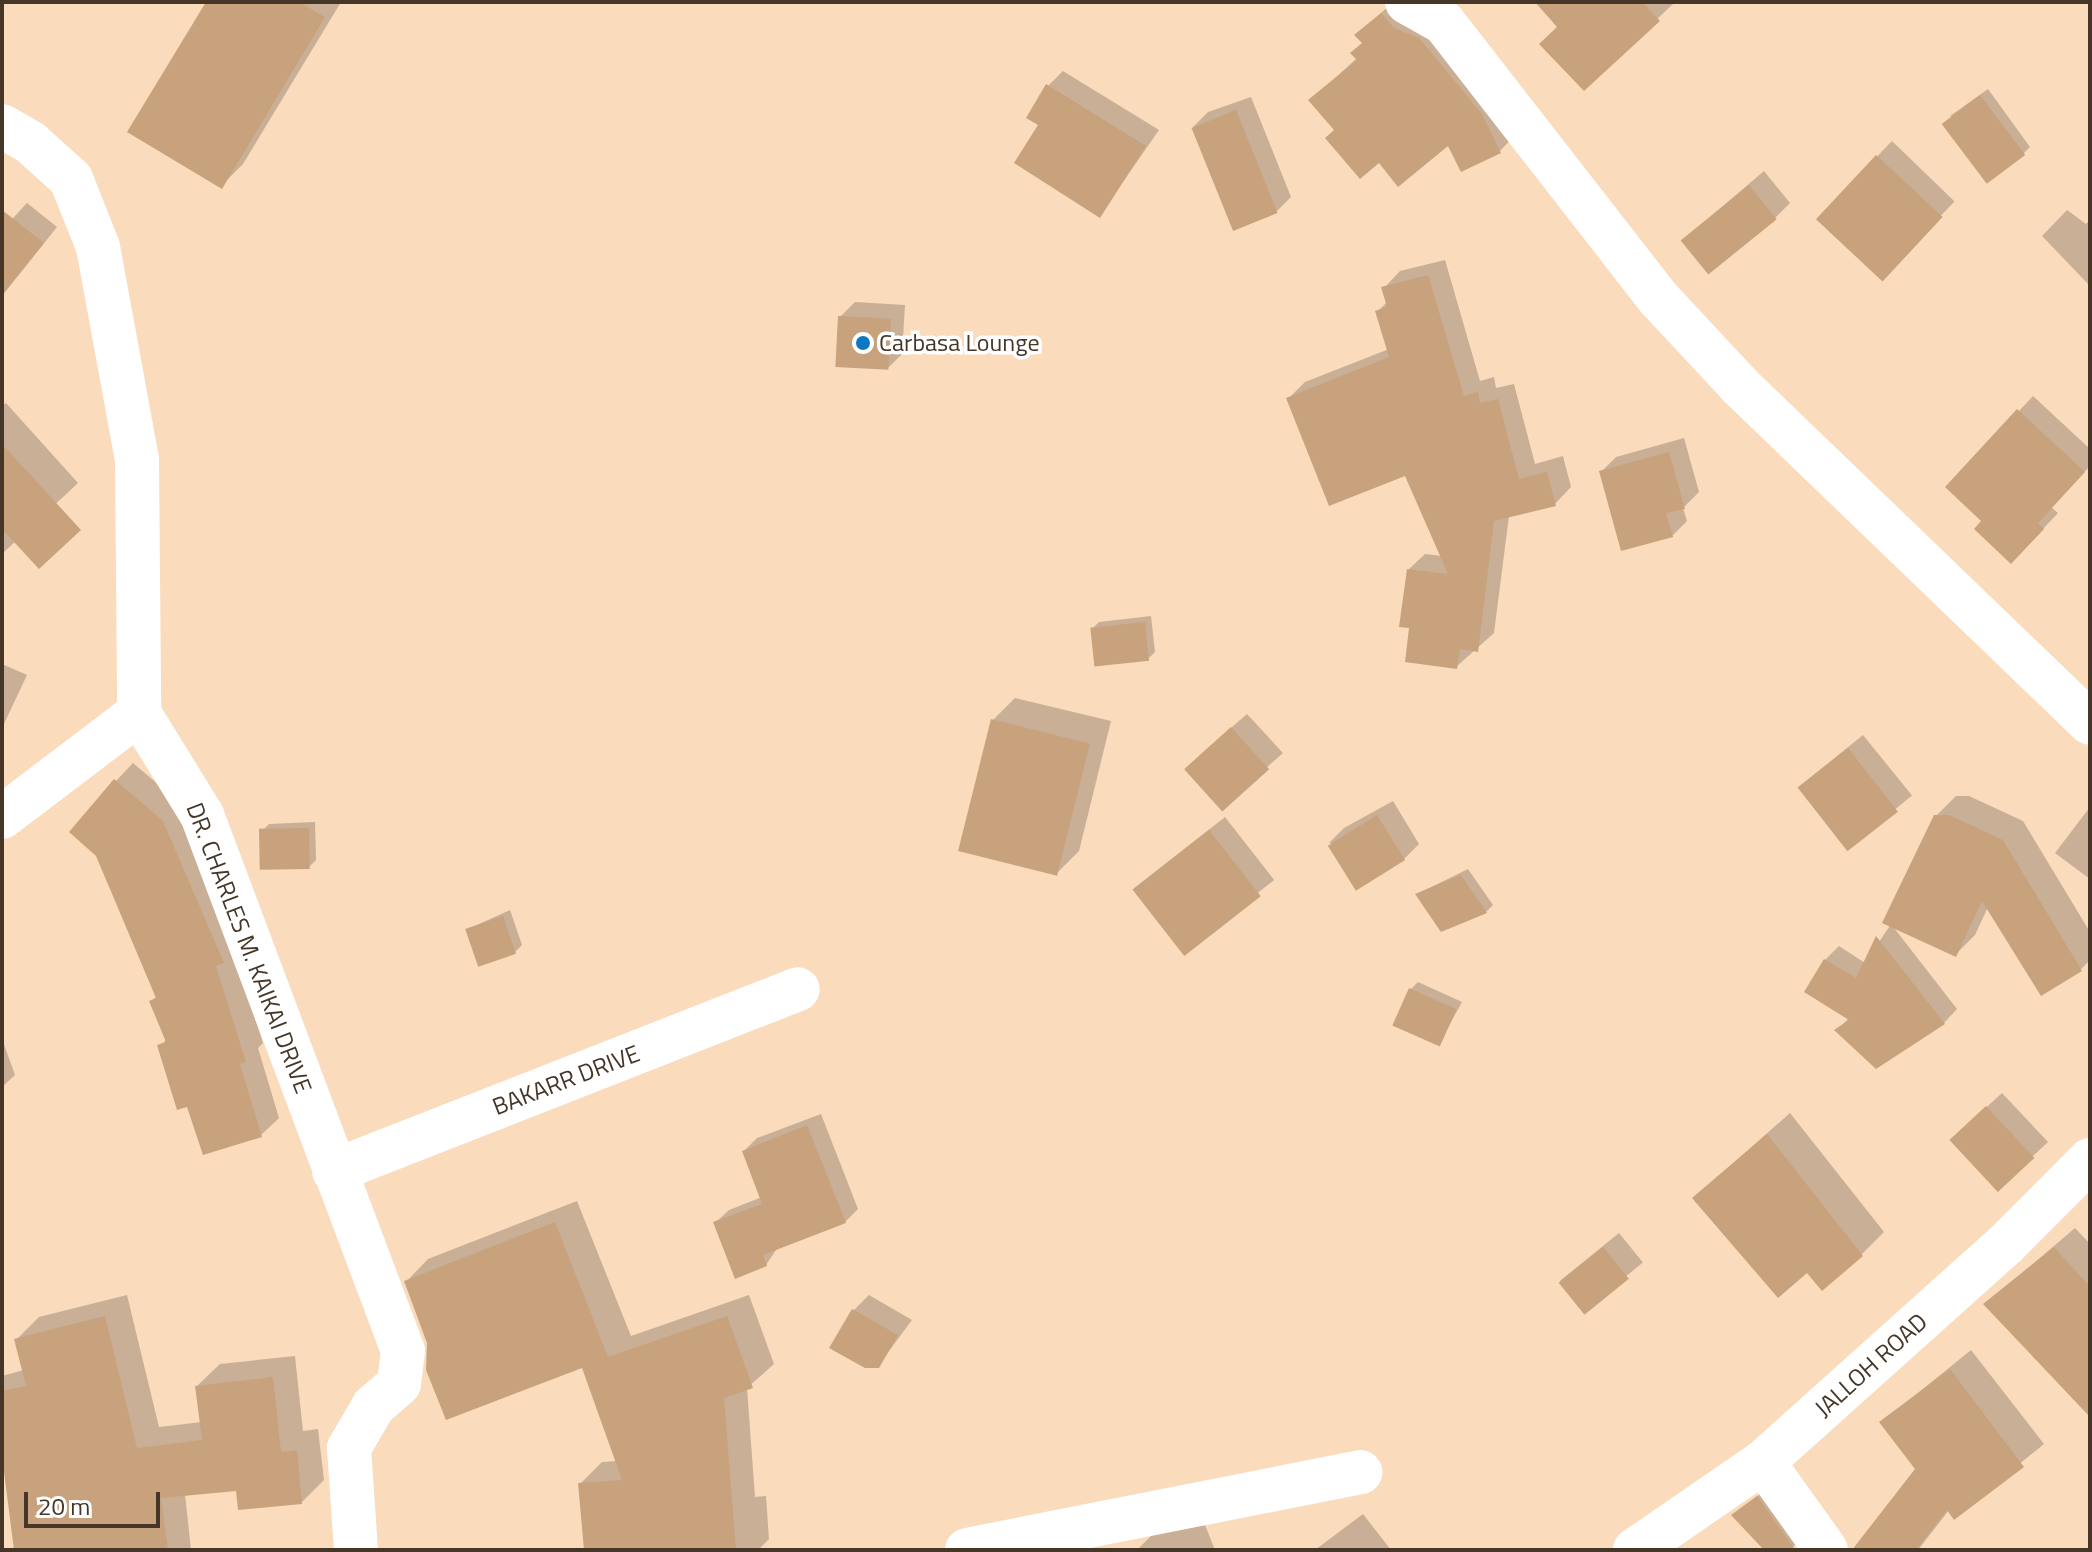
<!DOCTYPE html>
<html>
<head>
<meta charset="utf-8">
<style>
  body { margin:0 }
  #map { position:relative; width:2092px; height:1552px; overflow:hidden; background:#fadbbc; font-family:"Titillium Web",sans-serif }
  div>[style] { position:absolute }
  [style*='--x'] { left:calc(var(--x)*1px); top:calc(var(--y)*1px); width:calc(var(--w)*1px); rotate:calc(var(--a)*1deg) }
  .shadow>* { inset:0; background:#0003; transform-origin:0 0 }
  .building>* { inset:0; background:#c7a27d; transform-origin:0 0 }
  .minor>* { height:44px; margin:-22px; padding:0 22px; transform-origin:22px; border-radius:22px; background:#fff }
  .dots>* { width:22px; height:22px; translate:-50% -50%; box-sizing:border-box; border:4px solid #fff; border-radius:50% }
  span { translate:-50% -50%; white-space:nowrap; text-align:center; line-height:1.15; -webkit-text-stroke:7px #fff; paint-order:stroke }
  .poi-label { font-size:24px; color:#453627 }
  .left { translate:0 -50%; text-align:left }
  .street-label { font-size:24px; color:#453627 }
  .frame { position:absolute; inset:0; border:4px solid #453627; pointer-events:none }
  .scale { position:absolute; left:24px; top:1492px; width:136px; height:36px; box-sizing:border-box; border:4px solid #453627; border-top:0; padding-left:10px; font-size:24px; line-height:28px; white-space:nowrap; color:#453627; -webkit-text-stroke:6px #fff; paint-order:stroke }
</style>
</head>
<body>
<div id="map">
  <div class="shadow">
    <i style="clip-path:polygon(209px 2px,341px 2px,243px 164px,221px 186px)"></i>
    <i style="clip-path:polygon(1393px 2px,1520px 130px,1500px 151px,1449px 143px,1379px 161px,1336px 129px,1311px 100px,1357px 58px,1364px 42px,1357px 35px)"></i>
    <i style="clip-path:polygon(1557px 2px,1671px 2px,1673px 4px,1584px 88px,1560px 26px)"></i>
    <i style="clip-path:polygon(1063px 71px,1159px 130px,1100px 215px,1040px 125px,1048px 86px)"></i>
    <i style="clip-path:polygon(1988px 89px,2030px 147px,2023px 154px,1950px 116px)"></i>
    <i style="clip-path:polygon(1251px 97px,1291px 197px,1277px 211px,1193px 127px,1208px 112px)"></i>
    <i style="left:1892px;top:141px;width:87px;height:107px;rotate:44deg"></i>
    <i style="clip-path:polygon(1764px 171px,1790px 203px,1775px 218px,1683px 240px)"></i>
    <i style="clip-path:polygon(27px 203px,57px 227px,2px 296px,2px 230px)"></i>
    <i style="clip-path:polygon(2067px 210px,2086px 224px,2090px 220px,2090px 286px,2042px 236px)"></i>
    <i style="clip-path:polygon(1445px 260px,1480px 381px,1494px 377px,1496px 388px,1514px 384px,1535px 464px,1563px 456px,1571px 487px,1555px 504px,1509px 516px,1494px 633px,1456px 667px,1411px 626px,1408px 570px,1425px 554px,1442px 556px,1406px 473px,1288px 399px,1305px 382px,1389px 349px,1378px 311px,1388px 301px,1384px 288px,1400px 271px)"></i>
    <i style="clip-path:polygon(855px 302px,905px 305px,902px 354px,887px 369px,840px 317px)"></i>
    <i style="clip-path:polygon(2033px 396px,2090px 449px,2090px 466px,2051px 507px,2058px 513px,2026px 547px,1983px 521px,2019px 411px)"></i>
    <i style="clip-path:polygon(6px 403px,78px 483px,2px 554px,2px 406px)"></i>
    <i style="clip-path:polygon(1684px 438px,1699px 492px,1683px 508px,1687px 521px,1672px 536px,1601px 472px,1616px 457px)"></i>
    <i style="clip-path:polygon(1151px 616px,1155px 652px,1148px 659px,1092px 629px,1099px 622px)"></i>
    <i style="clip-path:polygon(2px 664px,27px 675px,2px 728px)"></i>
    <i style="clip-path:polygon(1015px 698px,1111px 721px,1079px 851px,1057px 873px,993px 720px)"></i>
    <i style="clip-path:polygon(1247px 714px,1283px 753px,1221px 808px,1201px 754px)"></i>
    <i style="left:1863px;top:735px;width:78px;height:82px;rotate:51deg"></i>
    <i style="clip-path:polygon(133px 763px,180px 803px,233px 950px,263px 1043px,258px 1048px,279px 1118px,261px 1135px,188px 1104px,160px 1046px,167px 1039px,152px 1001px,157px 996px,116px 781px)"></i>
    <i style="clip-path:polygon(1956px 796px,1969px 796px,2023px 821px,2090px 932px,2090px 960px,2081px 969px,1988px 907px,1975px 935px,1955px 955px,1936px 816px)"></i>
    <i style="clip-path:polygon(1393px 801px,1419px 844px,1404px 859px,1329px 843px,1344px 828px)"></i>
    <i style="clip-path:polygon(2090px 807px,2090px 879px,2055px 853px)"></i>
    <i style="left:1225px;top:817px;width:80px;height:116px;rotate:52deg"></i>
    <i style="clip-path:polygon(315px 822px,316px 860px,309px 867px,262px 831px,269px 824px)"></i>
    <i style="clip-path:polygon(1468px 869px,1493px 905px,1486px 912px,1417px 894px)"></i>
    <i style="clip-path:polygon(510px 910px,522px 945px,515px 952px,468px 929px)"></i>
    <i style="clip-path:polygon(1891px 924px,1957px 1009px,1944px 1023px,1837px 1030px,1850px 1017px,1825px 960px,1839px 946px,1865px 963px)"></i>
    <i style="clip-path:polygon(1418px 982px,1462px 1002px,1439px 1044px,1411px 989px)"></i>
    <i style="clip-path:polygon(2px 1039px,15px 1075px,2px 1087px)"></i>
    <i style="clip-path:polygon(2002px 1093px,2048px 1142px,1998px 1189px,1967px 1125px)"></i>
    <i style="clip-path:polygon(1790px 1113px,1884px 1232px,1862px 1254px,1807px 1271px,1694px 1198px)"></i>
    <i style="clip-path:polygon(821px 1114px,858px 1209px,845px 1222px,778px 1247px,766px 1265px,715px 1223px,729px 1210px,762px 1197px,744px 1151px,757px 1138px)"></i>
    <i style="clip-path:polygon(577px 1201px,631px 1336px,749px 1295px,774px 1364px,747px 1388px,755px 1497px,766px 1496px,769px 1539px,758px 1550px,586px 1550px,580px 1484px,602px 1462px,617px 1461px,583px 1365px,429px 1343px,406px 1282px,428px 1259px)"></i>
    <i style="clip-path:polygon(2075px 1228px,2090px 1244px,2090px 1407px,1986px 1304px)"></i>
    <i style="left:1619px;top:1233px;width:38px;height:76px;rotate:51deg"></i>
    <i style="clip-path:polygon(127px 1295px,159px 1427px,202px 1422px,197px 1386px,220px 1364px,295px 1356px,303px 1431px,318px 1429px,324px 1480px,301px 1503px,237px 1489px,185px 1494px,191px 1550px,16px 1550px,2px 1442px,2px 1376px,24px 1370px,17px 1339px,39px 1317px)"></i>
    <i style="clip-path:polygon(869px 1295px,912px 1320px,878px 1366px,854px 1310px)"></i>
    <i style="clip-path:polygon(1971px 1350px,2044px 1444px,1954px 1517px,1949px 1510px,1918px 1550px,1855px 1550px,1918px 1469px,1882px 1422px)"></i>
    <i style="clip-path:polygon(1773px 1483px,1808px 1532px,1790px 1550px,1767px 1550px,1734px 1516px)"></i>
    <i style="clip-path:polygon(1363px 1514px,1391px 1550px,1315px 1550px)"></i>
    <i style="clip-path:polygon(1203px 1520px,1215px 1550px,1137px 1550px,1154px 1533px)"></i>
  </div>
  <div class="building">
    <i style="clip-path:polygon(206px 2px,299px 2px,325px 17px,222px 189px,127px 132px)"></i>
    <i style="clip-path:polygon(1535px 2px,1642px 2px,1660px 21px,1584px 91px,1539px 44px,1557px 27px)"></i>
    <i style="clip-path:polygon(1381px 13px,1394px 28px,1419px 38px,1482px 114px,1501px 153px,1461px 172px,1448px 146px,1398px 187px,1379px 163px,1360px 179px,1325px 138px,1334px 130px,1308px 100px,1357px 60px,1350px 53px,1362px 43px,1354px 35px)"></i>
    <i style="clip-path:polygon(1046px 84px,1146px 146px,1100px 218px,1014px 163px,1038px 125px,1026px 118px)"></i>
    <i style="left:1980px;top:95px;width:75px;height:48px;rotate:53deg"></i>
    <i style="left:1236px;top:110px;width:111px;height:48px;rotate:68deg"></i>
    <i style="left:1876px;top:155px;width:91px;height:88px;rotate:43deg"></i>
    <i style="left:1749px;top:185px;width:44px;height:88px;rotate:51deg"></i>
    <i style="clip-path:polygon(2px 210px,44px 243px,2px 295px)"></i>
    <i style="clip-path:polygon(1428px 275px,1464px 396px,1478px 392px,1480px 403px,1498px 399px,1519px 479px,1547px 472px,1556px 506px,1494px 521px,1478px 652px,1460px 649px,1457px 669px,1405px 662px,1409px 628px,1399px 627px,1407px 569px,1448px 574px,1405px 476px,1329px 506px,1286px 398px,1389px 357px,1375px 311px,1387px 307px,1381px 287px)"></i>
    <i style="left:838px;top:316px;width:53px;height:51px;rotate:3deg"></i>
    <i style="clip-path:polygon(2017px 409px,2085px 472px,2038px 523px,2044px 529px,2011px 564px,1974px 529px,1981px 521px,1945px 487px)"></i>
    <i style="clip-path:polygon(2px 444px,81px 530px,39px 569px,2px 529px)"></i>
    <i style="clip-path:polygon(1669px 452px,1685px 509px,1666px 513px,1673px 537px,1621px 551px,1599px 471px)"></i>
    <i style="left:1145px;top:622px;width:39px;height:55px;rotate:84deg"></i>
    <i style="left:991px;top:719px;width:102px;height:136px;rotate:14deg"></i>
    <i style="left:1231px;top:727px;width:57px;height:63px;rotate:48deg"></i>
    <i style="left:1848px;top:748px;width:81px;height:64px;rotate:52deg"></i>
    <i style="clip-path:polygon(114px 779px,163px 821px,224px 963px,216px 966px,246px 1062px,240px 1064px,262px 1137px,203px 1155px,187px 1107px,177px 1110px,157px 1045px,166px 1042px,149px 1001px,156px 998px,96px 856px,69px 832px)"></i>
    <i style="left:1377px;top:815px;width:53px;height:58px;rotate:58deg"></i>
    <i style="clip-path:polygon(1934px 815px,1949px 815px,2003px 840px,2082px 971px,2041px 996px,1982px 901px,1956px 957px,1882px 923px)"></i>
    <i style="left:309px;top:828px;width:41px;height:50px;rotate:89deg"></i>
    <i style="left:1209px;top:830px;width:84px;height:97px;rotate:52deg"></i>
    <i style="clip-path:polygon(1461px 875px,1487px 913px,1441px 932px,1415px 894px)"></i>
    <i style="left:503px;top:916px;width:40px;height:40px;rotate:71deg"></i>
    <i style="clip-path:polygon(1876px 936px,1945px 1024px,1876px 1069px,1834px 1030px,1849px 1020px,1804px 992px,1824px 959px,1856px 978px)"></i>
    <i style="left:1409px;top:988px;width:52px;height:41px;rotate:24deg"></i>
    <i style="left:1986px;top:1106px;width:71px;height:50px;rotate:47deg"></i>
    <i style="clip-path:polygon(807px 1125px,846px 1223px,763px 1255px,767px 1266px,735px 1279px,713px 1222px,762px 1204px,742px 1151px)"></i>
    <i style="clip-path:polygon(1767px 1134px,1863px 1256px,1822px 1291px,1807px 1273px,1778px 1298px,1692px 1198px)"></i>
    <i style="clip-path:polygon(555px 1222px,608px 1357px,727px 1316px,753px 1388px,724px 1398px,736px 1550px,584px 1550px,578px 1483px,622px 1480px,582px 1368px,446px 1420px,426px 1370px,427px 1343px,404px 1281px)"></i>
    <i style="left:1603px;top:1247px;width:41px;height:57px;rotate:51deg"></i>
    <i style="clip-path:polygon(2054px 1247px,2090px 1287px,2090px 1417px,1983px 1304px)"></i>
    <i style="clip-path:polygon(852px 1309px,898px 1335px,879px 1368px,865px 1368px,829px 1348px)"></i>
    <i style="clip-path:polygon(105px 1316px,137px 1448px,202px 1440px,195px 1386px,273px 1377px,281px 1452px,297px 1450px,302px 1504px,238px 1510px,236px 1491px,161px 1498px,168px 1550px,14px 1550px,2px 1456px,2px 1391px,26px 1386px,14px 1339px)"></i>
    <i style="clip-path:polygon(1950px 1369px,2024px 1467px,1954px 1520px,1947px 1510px,1916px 1550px,1852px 1550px,1915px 1469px,1879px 1422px)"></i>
    <i style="clip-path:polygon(1757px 1496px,1795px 1550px,1764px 1550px,1731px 1515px)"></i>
  </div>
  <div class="minor">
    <i style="--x:1407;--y:2;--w:43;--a:29.6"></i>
    <i style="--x:1444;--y:23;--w:350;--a:52.1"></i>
    <i style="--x:1659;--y:299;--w:120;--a:47"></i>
    <i style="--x:1741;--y:387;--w:484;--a:43.9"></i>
    <i style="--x:2;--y:126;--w:34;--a:30"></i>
    <i style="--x:31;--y:143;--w:54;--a:42"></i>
    <i style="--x:71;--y:179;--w:73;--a:68.3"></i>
    <i style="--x:98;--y:247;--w:217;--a:79.6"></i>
    <i style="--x:137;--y:460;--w:253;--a:89.5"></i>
    <i style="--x:139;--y:713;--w:120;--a:58.3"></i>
    <i style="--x:202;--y:815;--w:572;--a:69.44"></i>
    <i style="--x:403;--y:1351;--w:33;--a:97"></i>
    <i style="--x:399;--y:1384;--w:35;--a:139"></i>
    <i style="--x:373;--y:1407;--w:48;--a:120.3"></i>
    <i style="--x:349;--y:1448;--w:102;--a:86.1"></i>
    <i style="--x:2;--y:817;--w:172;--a:-37.2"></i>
    <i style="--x:334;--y:1171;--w:498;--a:-21.4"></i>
    <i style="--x:1763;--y:1462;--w:108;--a:54.4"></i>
    <i style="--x:967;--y:1550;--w:401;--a:-11.2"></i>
    <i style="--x:1635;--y:1550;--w:155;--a:-34.5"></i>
    <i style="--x:1763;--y:1462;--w:326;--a:-41.9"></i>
    <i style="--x:2006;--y:1244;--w:119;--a:-45"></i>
  </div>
  <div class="dots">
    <i style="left:863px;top:343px;background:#0c78c3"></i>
  </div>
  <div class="poi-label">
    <span class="left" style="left:879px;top:343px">Carbasa Lounge</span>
  </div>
  <div class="street-label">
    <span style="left:249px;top:948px;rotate:69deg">DR. CHARLES M. KAIKAI DRIVE</span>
    <span style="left:566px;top:1080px;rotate:-21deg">BAKARR DRIVE</span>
    <span style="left:1871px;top:1365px;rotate:-42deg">JALLOH ROAD</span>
  </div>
  <div class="frame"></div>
  <div class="scale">20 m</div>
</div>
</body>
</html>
